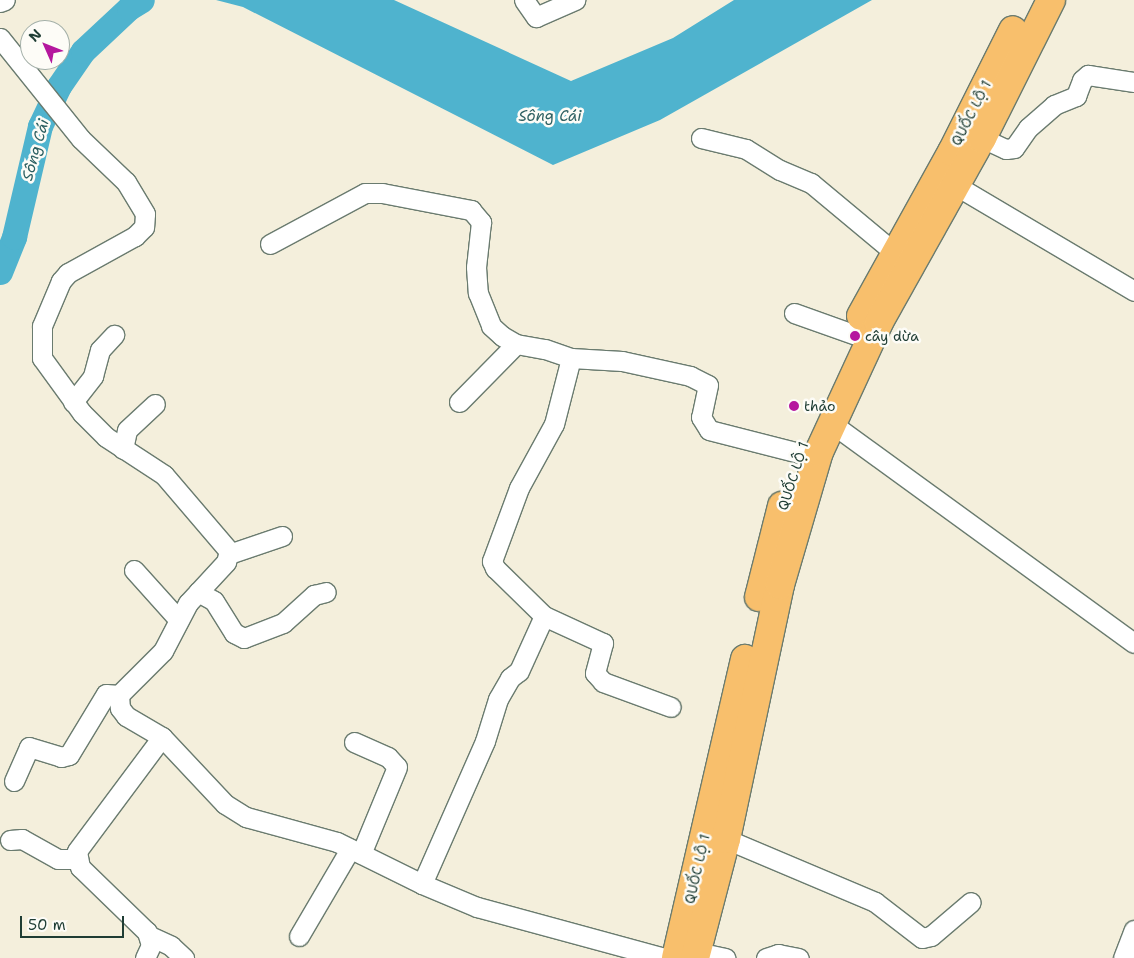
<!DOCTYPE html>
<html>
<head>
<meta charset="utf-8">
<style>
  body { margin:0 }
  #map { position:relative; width:1134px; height:958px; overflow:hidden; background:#f4efdc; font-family:"Shantell Sans",sans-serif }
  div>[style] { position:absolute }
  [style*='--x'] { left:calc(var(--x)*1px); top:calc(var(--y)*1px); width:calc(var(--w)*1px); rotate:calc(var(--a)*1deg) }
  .water>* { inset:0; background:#4fb3ce }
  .river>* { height:25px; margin:-12.5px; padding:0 12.5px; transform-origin:12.5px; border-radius:12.5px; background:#4fb3ce }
  .roads { filter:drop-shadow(1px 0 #6a7b6f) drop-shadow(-1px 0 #6a7b6f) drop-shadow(0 1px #6a7b6f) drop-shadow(0 -1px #6a7b6f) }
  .minor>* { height:19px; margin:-9.5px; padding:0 9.5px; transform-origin:9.5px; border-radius:9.5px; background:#fff }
  .highway>* { height:28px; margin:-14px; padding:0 14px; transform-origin:14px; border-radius:14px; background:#f8bf6c }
  .dots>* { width:14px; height:14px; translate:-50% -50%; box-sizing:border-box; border:2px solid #fdfcf7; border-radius:50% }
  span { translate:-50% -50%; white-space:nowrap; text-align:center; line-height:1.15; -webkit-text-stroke:5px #fdfcf7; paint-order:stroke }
  .street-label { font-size:14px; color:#1f3d34 }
  .poi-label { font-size:14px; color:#1f3d34 }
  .left { translate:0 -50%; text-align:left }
  .water-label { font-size:15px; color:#2d6062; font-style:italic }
  .north { position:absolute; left:20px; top:20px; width:50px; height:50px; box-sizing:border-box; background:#fdfcf7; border:1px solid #a4b0a9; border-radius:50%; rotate:314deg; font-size:14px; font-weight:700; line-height:20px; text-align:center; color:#1f3d34 }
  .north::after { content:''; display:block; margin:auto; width:18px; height:22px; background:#b5179e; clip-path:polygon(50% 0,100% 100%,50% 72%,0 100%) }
  .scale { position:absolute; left:20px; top:916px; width:104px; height:22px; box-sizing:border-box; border:2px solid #1f3d34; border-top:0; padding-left:6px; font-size:15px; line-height:18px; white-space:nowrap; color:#1f3d34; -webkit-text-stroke:4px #fdfcf7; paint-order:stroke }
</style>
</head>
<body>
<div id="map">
  <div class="water">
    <i style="clip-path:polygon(216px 0,394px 0,571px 81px,673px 38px,734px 0,872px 0,660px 120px,553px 165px,243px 7px)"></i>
  </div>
  <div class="river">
    <i style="--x:0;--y:272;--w:38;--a:-68"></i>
    <i style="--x:14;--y:237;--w:114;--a:-76.8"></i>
    <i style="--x:40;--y:126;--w:44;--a:-64.6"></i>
    <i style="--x:59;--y:86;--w:42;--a:-55.6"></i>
    <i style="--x:83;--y:51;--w:63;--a:-43.1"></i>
    <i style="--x:129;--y:8;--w:15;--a:-32"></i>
  </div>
  <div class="roads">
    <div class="minor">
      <i style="--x:524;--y:0;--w:21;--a:55"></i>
      <i style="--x:536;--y:17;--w:43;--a:-23.6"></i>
      <i style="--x:0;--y:2;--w:5;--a:-22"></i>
      <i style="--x:0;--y:38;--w:129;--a:51.3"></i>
      <i style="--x:81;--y:139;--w:62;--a:43.7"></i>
      <i style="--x:126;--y:182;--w:37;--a:59"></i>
      <i style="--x:145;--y:214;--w:13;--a:94"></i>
      <i style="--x:144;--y:227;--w:13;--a:135"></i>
      <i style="--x:135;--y:236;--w:77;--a:151.1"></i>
      <i style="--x:68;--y:273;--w:11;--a:131"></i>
      <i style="--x:61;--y:281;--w:49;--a:112.9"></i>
      <i style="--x:42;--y:326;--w:32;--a:90"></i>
      <i style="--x:42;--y:358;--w:68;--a:54"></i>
      <i style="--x:82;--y:413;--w:34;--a:45"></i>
      <i style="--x:106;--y:437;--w:69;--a:33.2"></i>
      <i style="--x:164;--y:475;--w:100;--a:49.5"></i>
      <i style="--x:229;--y:551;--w:11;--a:105"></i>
      <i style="--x:226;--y:562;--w:56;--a:132.8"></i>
      <i style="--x:188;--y:603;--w:54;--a:117.5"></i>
      <i style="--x:163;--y:651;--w:62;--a:135"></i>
      <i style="--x:119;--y:695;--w:13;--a:86"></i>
      <i style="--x:120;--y:708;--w:10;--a:53"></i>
      <i style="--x:126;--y:716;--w:42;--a:30.3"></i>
      <i style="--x:162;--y:737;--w:92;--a:46.8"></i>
      <i style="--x:225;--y:804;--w:25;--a:32"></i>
      <i style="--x:246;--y:817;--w:94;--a:15.4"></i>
      <i style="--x:337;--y:842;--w:95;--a:26.3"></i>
      <i style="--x:422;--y:884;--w:60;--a:22.7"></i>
      <i style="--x:477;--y:907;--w:195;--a:15.2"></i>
      <i style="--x:701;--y:138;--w:46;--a:13.7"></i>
      <i style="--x:746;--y:149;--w:40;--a:32"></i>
      <i style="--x:780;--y:170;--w:34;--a:23"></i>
      <i style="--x:811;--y:183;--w:109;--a:39.8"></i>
      <i style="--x:982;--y:138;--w:26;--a:25"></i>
      <i style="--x:1006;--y:149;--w:8;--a:-7"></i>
      <i style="--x:1014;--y:148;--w:24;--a:-55"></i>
      <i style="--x:1028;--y:128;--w:35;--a:-41"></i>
      <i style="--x:1054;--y:105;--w:24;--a:-22"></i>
      <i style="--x:1076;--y:96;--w:17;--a:-69"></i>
      <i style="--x:1082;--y:80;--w:8;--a:-40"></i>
      <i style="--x:1088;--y:75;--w:47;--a:8.7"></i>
      <i style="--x:955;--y:185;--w:208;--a:30.6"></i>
      <i style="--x:270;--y:244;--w:108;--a:-28.2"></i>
      <i style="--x:365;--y:193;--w:17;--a:0"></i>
      <i style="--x:382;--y:193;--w:91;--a:10.8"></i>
      <i style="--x:471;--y:210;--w:16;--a:50"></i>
      <i style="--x:481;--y:222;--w:45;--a:96.3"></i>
      <i style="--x:476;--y:267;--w:26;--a:86"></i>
      <i style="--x:478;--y:293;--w:35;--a:68"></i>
      <i style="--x:491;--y:326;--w:15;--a:42"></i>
      <i style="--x:502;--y:336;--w:16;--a:30"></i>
      <i style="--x:516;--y:344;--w:29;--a:10"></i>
      <i style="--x:545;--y:349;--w:28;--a:19"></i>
      <i style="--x:571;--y:358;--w:51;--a:3.4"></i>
      <i style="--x:622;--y:361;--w:70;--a:12.4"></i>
      <i style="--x:690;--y:376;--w:20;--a:27"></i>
      <i style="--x:708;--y:385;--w:33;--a:102"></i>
      <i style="--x:701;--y:417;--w:15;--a:58"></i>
      <i style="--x:709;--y:430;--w:93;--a:14.3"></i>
      <i style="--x:794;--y:313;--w:63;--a:19.6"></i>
      <i style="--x:571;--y:358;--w:68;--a:104.4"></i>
      <i style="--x:554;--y:424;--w:73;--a:118.7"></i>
      <i style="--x:519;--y:488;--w:78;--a:110.3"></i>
      <i style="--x:492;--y:561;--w:8;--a:67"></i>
      <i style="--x:495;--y:568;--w:69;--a:44.4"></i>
      <i style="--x:544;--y:616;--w:65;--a:24.6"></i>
      <i style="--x:603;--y:643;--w:31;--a:105"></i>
      <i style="--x:595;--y:673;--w:12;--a:48"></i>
      <i style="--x:603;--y:682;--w:72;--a:20.2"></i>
      <i style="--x:73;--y:402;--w:33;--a:-52"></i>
      <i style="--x:93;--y:376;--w:27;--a:-75"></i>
      <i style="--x:100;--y:350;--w:21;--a:-47"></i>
      <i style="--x:459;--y:402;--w:81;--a:-45.5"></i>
      <i style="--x:831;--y:423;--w:374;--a:36"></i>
      <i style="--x:123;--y:449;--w:19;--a:-78"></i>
      <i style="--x:127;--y:430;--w:38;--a:-43"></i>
      <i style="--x:229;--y:554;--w:56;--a:-18.8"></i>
      <i style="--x:134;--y:570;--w:67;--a:48"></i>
      <i style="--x:198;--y:592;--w:18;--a:29"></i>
      <i style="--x:214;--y:601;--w:38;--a:58"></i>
      <i style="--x:234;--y:633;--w:11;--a:27"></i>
      <i style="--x:244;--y:638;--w:42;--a:-21"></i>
      <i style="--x:283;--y:623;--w:42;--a:-42.1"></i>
      <i style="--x:314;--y:595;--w:12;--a:-14"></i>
      <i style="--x:354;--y:742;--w:37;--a:24"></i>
      <i style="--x:388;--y:757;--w:13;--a:48"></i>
      <i style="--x:397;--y:767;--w:94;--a:112.5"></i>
      <i style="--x:14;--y:781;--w:37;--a:-66"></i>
      <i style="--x:29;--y:747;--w:34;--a:17"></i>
      <i style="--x:61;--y:757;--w:8;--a:-14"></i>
      <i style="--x:69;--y:755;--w:71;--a:-58.8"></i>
      <i style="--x:106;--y:694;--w:13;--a:4"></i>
      <i style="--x:726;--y:839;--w:162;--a:22.9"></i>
      <i style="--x:875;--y:902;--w:59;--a:37.5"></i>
      <i style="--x:922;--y:938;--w:9;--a:-13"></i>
      <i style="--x:931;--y:936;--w:52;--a:-40.4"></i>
      <i style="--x:10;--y:840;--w:12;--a:-5"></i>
      <i style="--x:22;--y:839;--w:41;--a:29.1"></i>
      <i style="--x:58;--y:859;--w:19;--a:0"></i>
      <i style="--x:422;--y:884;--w:156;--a:-66.2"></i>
      <i style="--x:485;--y:741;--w:44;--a:-72.8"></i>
      <i style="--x:498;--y:699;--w:24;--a:-60"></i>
      <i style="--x:510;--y:678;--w:11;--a:-38"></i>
      <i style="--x:519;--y:671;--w:60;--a:-65.6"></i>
      <i style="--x:150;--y:936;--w:23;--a:25"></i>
      <i style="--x:171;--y:946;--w:18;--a:43"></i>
      <i style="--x:299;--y:936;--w:101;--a:-59.6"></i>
      <i style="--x:697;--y:952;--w:29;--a:12"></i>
      <i style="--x:145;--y:958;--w:14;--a:-65"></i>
      <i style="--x:151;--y:945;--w:14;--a:-107"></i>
      <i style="--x:147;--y:932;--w:93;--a:-135.9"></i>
      <i style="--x:80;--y:867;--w:16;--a:-101"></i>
      <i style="--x:77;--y:851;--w:142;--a:-53.3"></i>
      <i style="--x:766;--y:958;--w:13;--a:-18"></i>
      <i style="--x:778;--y:954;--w:21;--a:11"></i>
      <i style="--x:1123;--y:958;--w:30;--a:-69"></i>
    </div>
    <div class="highway">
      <i style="--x:861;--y:316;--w:188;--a:-61"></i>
      <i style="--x:952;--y:152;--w:136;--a:-63.4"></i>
      <i style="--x:759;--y:597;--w:94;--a:-75.8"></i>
      <i style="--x:676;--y:958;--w:307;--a:-77"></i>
      <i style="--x:695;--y:958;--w:123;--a:-75.4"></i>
      <i style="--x:726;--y:839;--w:260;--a:-78"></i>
      <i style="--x:780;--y:585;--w:139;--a:-73.7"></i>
      <i style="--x:819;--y:452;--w:143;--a:-65.2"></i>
      <i style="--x:879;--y:322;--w:211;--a:-60.8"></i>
      <i style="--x:982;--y:138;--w:154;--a:-63.4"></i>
    </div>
  </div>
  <div class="dots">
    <i style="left:855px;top:336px;background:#b5179e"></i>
    <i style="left:794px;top:406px;background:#b5179e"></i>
  </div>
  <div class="street-label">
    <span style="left:971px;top:113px;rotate:-63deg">QUỐC LỘ 1</span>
    <span style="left:793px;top:476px;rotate:-72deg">QUỐC LỘ 1</span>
    <span style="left:697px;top:869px;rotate:-77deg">QUỐC LỘ 1</span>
  </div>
  <div class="poi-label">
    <span class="left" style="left:865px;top:336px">cây dừa</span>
    <span class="left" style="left:804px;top:406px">thảo</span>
  </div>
  <div class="water-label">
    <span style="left:550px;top:117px">Sông Cái</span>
    <span style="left:36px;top:150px;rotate:-74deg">Sông Cái</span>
  </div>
  <div class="north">N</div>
  <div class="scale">50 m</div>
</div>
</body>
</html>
